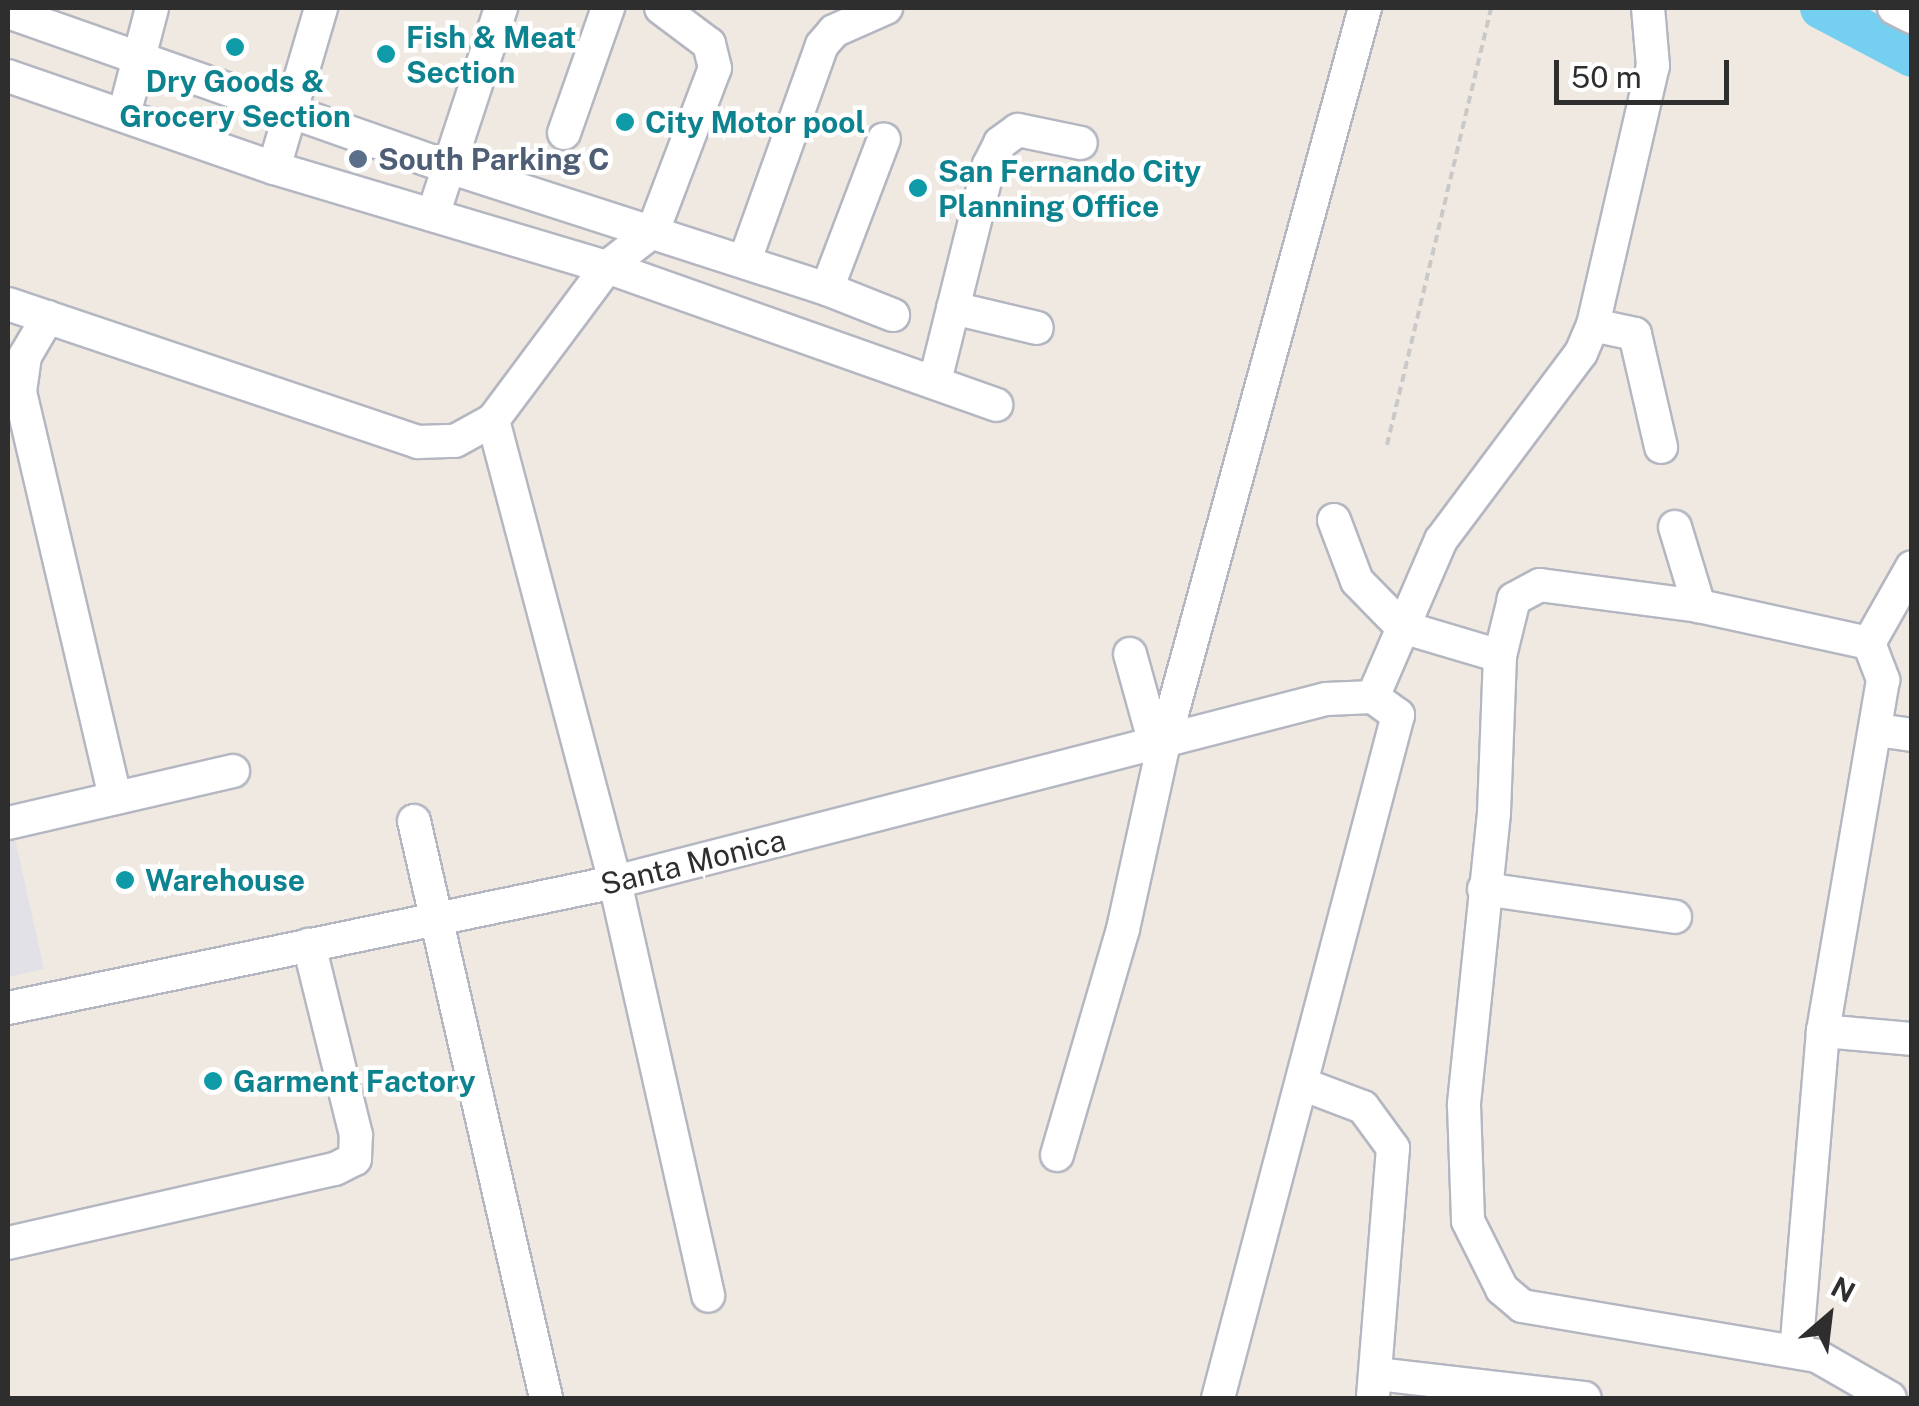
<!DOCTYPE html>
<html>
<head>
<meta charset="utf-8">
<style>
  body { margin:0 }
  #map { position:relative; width:1919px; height:1406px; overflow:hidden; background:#efe9e1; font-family:"Public Sans",sans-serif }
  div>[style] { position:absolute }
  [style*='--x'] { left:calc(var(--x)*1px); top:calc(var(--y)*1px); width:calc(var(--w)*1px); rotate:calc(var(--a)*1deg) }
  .industrial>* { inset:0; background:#e3e1e8 }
  .river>* { height:42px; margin:-21px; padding:0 21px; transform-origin:21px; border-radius:21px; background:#75cff0 }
  .path>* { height:4px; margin-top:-2px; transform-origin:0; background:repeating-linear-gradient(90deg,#c9c9c9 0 8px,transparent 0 13px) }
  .roads { filter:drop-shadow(2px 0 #b4b7c1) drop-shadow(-2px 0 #b4b7c1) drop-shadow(0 2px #b4b7c1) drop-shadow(0 -2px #b4b7c1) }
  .minor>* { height:32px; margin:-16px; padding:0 16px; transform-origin:16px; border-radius:16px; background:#fff }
  .dots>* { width:28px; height:28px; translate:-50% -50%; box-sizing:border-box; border:5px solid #fff; border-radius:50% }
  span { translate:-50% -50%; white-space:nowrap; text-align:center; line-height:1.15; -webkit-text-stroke:9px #fff; paint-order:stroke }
  .culture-label { font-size:30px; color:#0d838f; font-weight:700 }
  .left { translate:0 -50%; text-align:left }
  .service-label { font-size:30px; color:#4e5e75; font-weight:700 }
  .street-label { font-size:30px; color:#2e2e2e }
  .frame { position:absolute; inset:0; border:10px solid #2e2e2e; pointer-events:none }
  .north { position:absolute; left:1779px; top:1266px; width:100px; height:100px; -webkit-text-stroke:8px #fff; paint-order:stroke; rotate:28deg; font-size:28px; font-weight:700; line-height:40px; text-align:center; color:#2e2e2e }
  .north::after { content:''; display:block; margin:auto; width:35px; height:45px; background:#2e2e2e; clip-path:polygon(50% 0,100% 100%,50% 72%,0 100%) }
  .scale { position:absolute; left:1554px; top:60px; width:175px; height:45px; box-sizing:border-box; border:5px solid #2e2e2e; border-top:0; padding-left:12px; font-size:30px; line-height:35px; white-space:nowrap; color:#2e2e2e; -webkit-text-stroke:8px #fff; paint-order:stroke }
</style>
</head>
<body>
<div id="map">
  <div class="industrial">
    <i style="clip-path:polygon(14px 834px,44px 969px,8px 977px,8px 836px)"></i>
  </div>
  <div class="river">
    <i style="--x:1821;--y:8;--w:103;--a:27.8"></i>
  </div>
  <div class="path">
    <i style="--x:1387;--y:445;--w:449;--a:-76.6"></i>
  </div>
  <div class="roads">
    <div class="minor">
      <i style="--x:1894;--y:8;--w:20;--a:27"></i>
      <i style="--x:8;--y:12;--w:467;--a:19.4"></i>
      <i style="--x:449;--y:167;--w:397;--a:17.9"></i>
      <i style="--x:827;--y:289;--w:160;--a:-69.2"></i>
      <i style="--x:8;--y:76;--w:281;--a:19.1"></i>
      <i style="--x:274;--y:168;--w:347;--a:16.6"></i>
      <i style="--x:607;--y:267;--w:413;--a:19.5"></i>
      <i style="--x:124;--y:115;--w:111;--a:-75.3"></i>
      <i style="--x:564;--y:133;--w:133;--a:-70.6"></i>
      <i style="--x:274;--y:168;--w:167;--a:-73.6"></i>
      <i style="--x:433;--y:215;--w:218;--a:-71.8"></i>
      <i style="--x:745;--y:260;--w:228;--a:-70.3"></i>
      <i style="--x:822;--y:45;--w:18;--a:-49"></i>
      <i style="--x:834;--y:31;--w:57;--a:-23.9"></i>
      <i style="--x:827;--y:289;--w:71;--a:21.5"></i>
      <i style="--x:8;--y:304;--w:433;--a:18.6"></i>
      <i style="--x:418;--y:442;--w:37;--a:-2"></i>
      <i style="--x:455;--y:441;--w:43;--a:-28.9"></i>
      <i style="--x:493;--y:420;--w:191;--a:-53.3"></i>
      <i style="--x:607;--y:267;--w:58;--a:-38"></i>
      <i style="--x:653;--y:231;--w:174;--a:-69.2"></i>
      <i style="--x:715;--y:68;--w:25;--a:-104"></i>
      <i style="--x:709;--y:44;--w:60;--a:-143.1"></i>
      <i style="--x:953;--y:308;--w:86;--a:13.4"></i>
      <i style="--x:48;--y:317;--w:45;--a:120.5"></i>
      <i style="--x:25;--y:356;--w:36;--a:98"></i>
      <i style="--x:20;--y:392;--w:417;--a:76.8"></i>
      <i style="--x:1593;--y:325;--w:43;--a:12.1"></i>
      <i style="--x:1635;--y:334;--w:116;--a:77"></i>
      <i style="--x:935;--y:381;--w:223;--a:-76"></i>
      <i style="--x:989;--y:165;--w:25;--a:-63"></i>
      <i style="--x:1000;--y:143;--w:22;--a:-36"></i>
      <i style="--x:1018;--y:130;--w:64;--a:11.7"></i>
      <i style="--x:493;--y:420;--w:478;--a:75.2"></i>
      <i style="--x:615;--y:882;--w:424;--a:77.3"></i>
      <i style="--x:1334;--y:520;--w:65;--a:69.3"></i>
      <i style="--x:1357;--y:581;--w:64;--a:45.6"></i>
      <i style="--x:1402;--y:627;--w:102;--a:16.5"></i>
      <i style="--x:1675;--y:527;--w:83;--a:73.1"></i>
      <i style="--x:1699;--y:606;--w:174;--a:12.3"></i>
      <i style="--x:1869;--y:643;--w:40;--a:69"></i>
      <i style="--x:1883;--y:680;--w:356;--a:99.7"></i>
      <i style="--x:1823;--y:1031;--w:321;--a:94.8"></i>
      <i style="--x:1699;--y:606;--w:160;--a:-172.5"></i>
      <i style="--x:1540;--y:585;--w:30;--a:152"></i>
      <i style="--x:1514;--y:599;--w:59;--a:103.8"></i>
      <i style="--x:1500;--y:656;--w:157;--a:92.2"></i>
      <i style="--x:1494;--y:813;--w:294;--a:95.9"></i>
      <i style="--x:1464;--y:1105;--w:116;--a:88"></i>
      <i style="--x:1468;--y:1221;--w:76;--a:63.4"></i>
      <i style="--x:1502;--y:1289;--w:26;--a:40"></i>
      <i style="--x:1522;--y:1306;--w:299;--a:9.6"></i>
      <i style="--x:1817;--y:1356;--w:84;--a:29.9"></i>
      <i style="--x:1869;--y:643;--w:87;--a:-60.5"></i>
      <i style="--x:1130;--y:654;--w:93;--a:74.5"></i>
      <i style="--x:1373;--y:697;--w:171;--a:-66.6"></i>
      <i style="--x:1441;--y:540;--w:234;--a:-53.2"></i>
      <i style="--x:1581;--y:353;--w:30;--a:-67"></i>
      <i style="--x:1593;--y:325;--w:266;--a:-77"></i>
      <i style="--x:1653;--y:66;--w:58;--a:-94.9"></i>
      <i style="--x:1877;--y:730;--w:35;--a:8"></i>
      <i style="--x:414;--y:821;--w:592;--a:77.11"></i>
      <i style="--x:8;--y:823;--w:231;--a:-13"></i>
      <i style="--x:1484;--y:889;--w:193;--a:8.3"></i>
      <i style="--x:8;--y:1008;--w:620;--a:-11.73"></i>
      <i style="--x:615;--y:882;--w:734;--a:-14.43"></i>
      <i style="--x:1326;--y:699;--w:47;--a:-2.4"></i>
      <i style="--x:1373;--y:697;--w:31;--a:36"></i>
      <i style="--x:1398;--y:715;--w:706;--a:104.76"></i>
      <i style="--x:1823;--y:1031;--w:89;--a:5.1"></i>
      <i style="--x:1302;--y:1084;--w:65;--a:20.7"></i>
      <i style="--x:1363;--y:1107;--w:51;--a:53.8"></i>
      <i style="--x:1393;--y:1148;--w:251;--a:94.6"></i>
      <i style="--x:1057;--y:1155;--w:235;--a:-73.7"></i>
      <i style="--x:1123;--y:929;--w:190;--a:-77.6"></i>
      <i style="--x:1164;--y:743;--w:762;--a:-74.71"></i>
      <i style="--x:8;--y:1243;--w:335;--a:-12.8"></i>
      <i style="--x:335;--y:1169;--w:22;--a:-27"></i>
      <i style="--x:355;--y:1159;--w:24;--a:-88"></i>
      <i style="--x:356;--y:1135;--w:196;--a:-103.9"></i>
      <i style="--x:1377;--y:1374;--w:209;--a:6.6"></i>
    </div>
  </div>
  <div class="dots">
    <i style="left:235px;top:47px;background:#0f9aa8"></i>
    <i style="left:386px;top:54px;background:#0f9aa8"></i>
    <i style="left:625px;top:122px;background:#0f9aa8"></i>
    <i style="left:358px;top:159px;background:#5c6f8a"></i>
    <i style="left:918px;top:188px;background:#0f9aa8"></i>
    <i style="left:125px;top:880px;background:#0f9aa8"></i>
    <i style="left:213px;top:1081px;background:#0f9aa8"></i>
  </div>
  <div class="culture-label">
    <span class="left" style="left:406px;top:54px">Fish &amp; Meat<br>Section</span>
    <span style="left:235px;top:98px">Dry Goods &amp;<br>Grocery Section</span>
    <span class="left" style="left:645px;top:122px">City Motor pool</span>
    <span class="left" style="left:938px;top:188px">San Fernando City<br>Planning Office</span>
    <span class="left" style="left:145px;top:880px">Warehouse</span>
    <span class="left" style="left:233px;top:1081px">Garment Factory</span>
  </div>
  <div class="service-label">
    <span class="left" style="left:378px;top:159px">South Parking C</span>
  </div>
  <div class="street-label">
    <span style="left:693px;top:862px;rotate:-14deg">Santa Monica</span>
  </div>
  <div class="frame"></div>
  <div class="north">N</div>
  <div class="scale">50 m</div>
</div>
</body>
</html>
